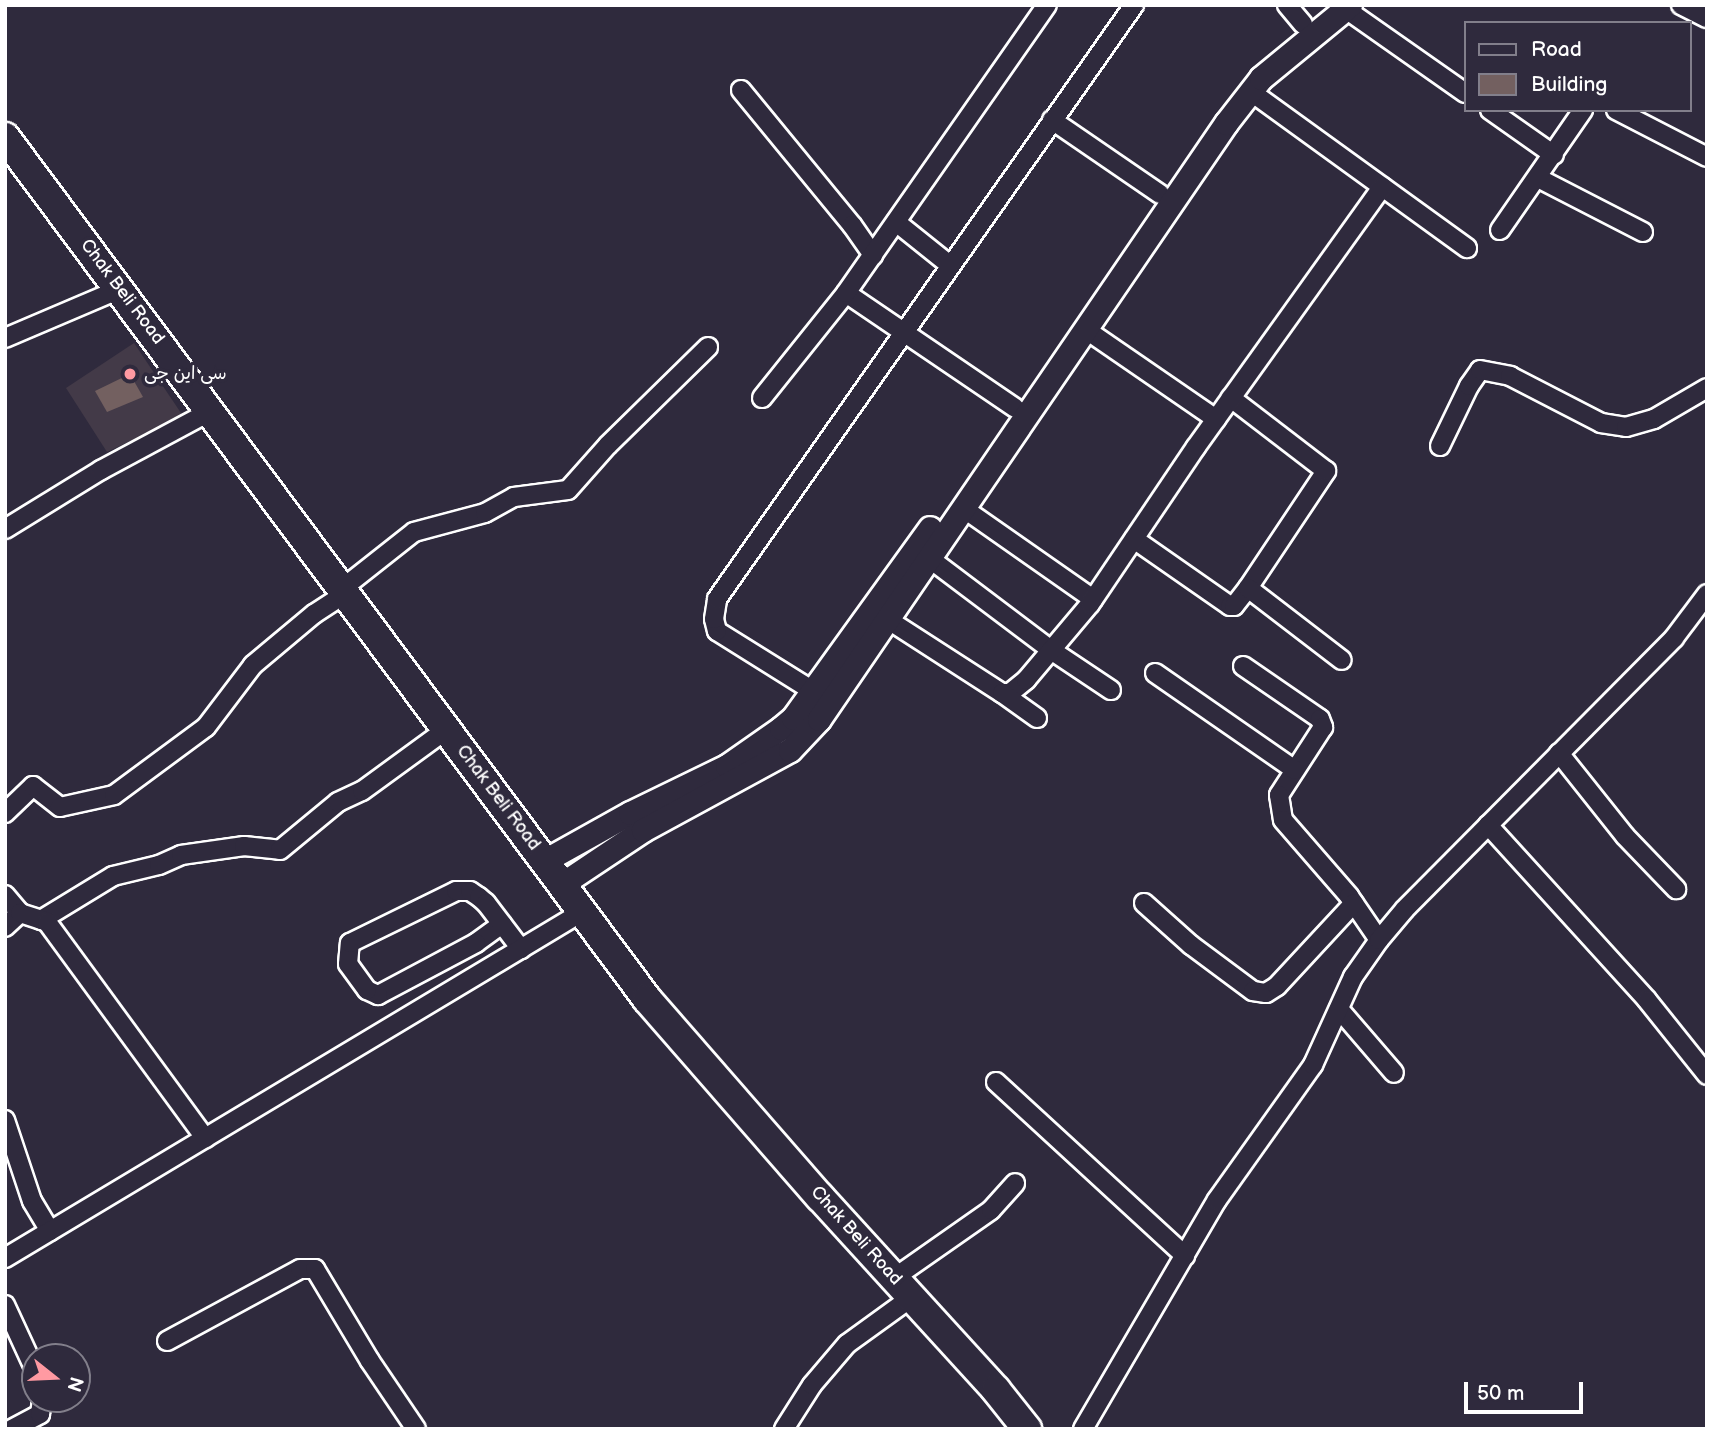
<!DOCTYPE html>
<html>
<head>
<meta charset="utf-8">
<style>
  body { margin:0 }
  #map { position:relative; width:1712px; height:1434px; overflow:hidden; background:#2f2a3d; font-family:"Balsamiq Sans","Playpen Sans Arabic",sans-serif }
  div>[style] { position:absolute }
  [style*='--x'] { left:calc(var(--x)*1px); top:calc(var(--y)*1px); width:calc(var(--w)*1px); rotate:calc(var(--a)*1deg) }
  .built>* { inset:0; background:#433a48 }
  .building>* { inset:0; background:#736060 }
  .roads { filter:drop-shadow(2px 0 #fff) drop-shadow(-2px 0 #fff) drop-shadow(0 2px #fff) drop-shadow(0 -2px #fff) }
  .minor>* { height:18px; margin:-9px; padding:0 9px; transform-origin:9px; border-radius:9px; background:#2f2a3d }
  .tertiary>* { height:23px; margin:-11.5px; padding:0 11.5px; transform-origin:11.5px; border-radius:11.5px; background:#2f2a3d }
  .primary>* { height:28px; margin:-14px; padding:0 14px; transform-origin:14px; border-radius:14px; background:#2f2a3d }
  .dots>* { width:19px; height:19px; translate:-50% -50%; box-sizing:border-box; border:4px solid #2f2a3d; border-radius:50% }
  span { translate:-50% -50%; white-space:nowrap; text-align:center; line-height:1.15; -webkit-text-stroke:7px #2f2a3d; paint-order:stroke }
  .street-label { font-size:18px; color:#fff }
  .poi-label { font-size:18px; color:#fff }
  .left { translate:0 -50%; text-align:left }
  .frame { position:absolute; inset:0; border:7px solid #fff; pointer-events:none }
  .legend { position:absolute; left:1464px; top:21px; width:228px; height:91px; box-sizing:border-box; background:#2f2a3d; border:2px solid #827f8b; margin:0; padding:9px 12px; list-style:none; font-size:21px; color:#fff }
  .legend li { display:flex; align-items:center; gap:14px; height:35px }
  .legend b { width:35px; border:2px solid #827f8b }
  .north { position:absolute; left:21px; top:1343px; width:70px; height:70px; box-sizing:border-box; background:#2f2a3d; border:2px solid #827f8b; border-radius:50%; rotate:108deg; font-size:19px; font-weight:700; line-height:28px; text-align:center; color:#fff }
  .north::after { content:''; display:block; margin:auto; width:24px; height:32px; background:#ff9aa2; clip-path:polygon(50% 0,100% 100%,50% 72%,0 100%) }
  .scale { position:absolute; left:1464px; top:1382px; width:119px; height:32px; box-sizing:border-box; border:4px solid #fff; border-top:0; padding-left:9px; font-size:21px; line-height:24px; white-space:nowrap; color:#fff; -webkit-text-stroke:5px #2f2a3d; paint-order:stroke }
</style>
</head>
<body>
<div id="map">
  <div class="built">
    <i style="clip-path:polygon(134px 343px,183px 416px,107px 452px,66px 388px)"></i>
  </div>
  <div class="building">
    <i style="clip-path:polygon(130px 374px,143px 397px,107px 412px,95px 391px)"></i>
  </div>
  <div class="roads">
    <div class="minor">
      <i style="--x:1287;--y:5;--w:25;--a:50"></i>
      <i style="--x:1340;--y:5;--w:153;--a:35.1"></i>
      <i style="--x:1681;--y:5;--w:29;--a:27"></i>
      <i style="--x:741;--y:90;--w:175;--a:50.6"></i>
      <i style="--x:852;--y:225;--w:37;--a:55"></i>
      <i style="--x:1250;--y:91;--w:268;--a:35.9"></i>
      <i style="--x:1490;--y:110;--w:78;--a:35.1"></i>
      <i style="--x:1616;--y:110;--w:102;--a:27.3"></i>
      <i style="--x:1052;--y:120;--w:131;--a:34.4"></i>
      <i style="--x:1538;--y:178;--w:118;--a:27.2"></i>
      <i style="--x:896;--y:222;--w:70;--a:38.7"></i>
      <i style="--x:1500;--y:230;--w:146;--a:-55.3"></i>
      <i style="--x:846;--y:293;--w:204;--a:34.2"></i>
      <i style="--x:1085;--y:329;--w:159;--a:34.5"></i>
      <i style="--x:5;--y:338;--w:125;--a:-23.1"></i>
      <i style="--x:762;--y:398;--w:134;--a:-51.3"></i>
      <i style="--x:846;--y:293;--w:351;--a:-55.1"></i>
      <i style="--x:1440;--y:446;--w:67;--a:-64.2"></i>
      <i style="--x:1469;--y:386;--w:19;--a:-55"></i>
      <i style="--x:1480;--y:370;--w:31;--a:11"></i>
      <i style="--x:1510;--y:376;--w:102;--a:27.3"></i>
      <i style="--x:1601;--y:423;--w:25;--a:9"></i>
      <i style="--x:1626;--y:427;--w:29;--a:-16"></i>
      <i style="--x:1654;--y:419;--w:61;--a:-30.3"></i>
      <i style="--x:963;--y:508;--w:159;--a:35"></i>
      <i style="--x:5;--y:529;--w:113;--a:-31.6"></i>
      <i style="--x:101;--y:470;--w:125;--a:-28.2"></i>
      <i style="--x:1134;--y:539;--w:117;--a:34.9"></i>
      <i style="--x:1230;--y:606;--w:4;--a:0"></i>
      <i style="--x:1234;--y:606;--w:23;--a:-52"></i>
      <i style="--x:1248;--y:588;--w:141;--a:-56.3"></i>
      <i style="--x:1326;--y:471;--w:120;--a:-142.5"></i>
      <i style="--x:929;--y:558;--w:153;--a:37"></i>
      <i style="--x:1051;--y:650;--w:72;--a:33.7"></i>
      <i style="--x:343;--y:588;--w:90;--a:-38.3"></i>
      <i style="--x:414;--y:532;--w:73;--a:-15"></i>
      <i style="--x:485;--y:513;--w:33;--a:-29"></i>
      <i style="--x:514;--y:497;--w:54;--a:-7.4"></i>
      <i style="--x:568;--y:490;--w:60;--a:-48.4"></i>
      <i style="--x:608;--y:445;--w:140;--a:-44.4"></i>
      <i style="--x:1248;--y:588;--w:118;--a:37.5"></i>
      <i style="--x:887;--y:619;--w:137;--a:32.8"></i>
      <i style="--x:1002;--y:693;--w:8;--a:0"></i>
      <i style="--x:1010;--y:693;--w:21;--a:-39"></i>
      <i style="--x:1026;--y:680;--w:99;--a:-49.9"></i>
      <i style="--x:1090;--y:604;--w:189;--a:-56"></i>
      <i style="--x:1196;--y:447;--w:320;--a:-54.4"></i>
      <i style="--x:1243;--y:666;--w:93;--a:34.5"></i>
      <i style="--x:1320;--y:719;--w:9;--a:69"></i>
      <i style="--x:1323;--y:727;--w:81;--a:122.9"></i>
      <i style="--x:1279;--y:795;--w:25;--a:81"></i>
      <i style="--x:1283;--y:820;--w:101;--a:49"></i>
      <i style="--x:1349;--y:896;--w:53;--a:55.7"></i>
      <i style="--x:1155;--y:673;--w:170;--a:34.7"></i>
      <i style="--x:813;--y:691;--w:113;--a:-148"></i>
      <i style="--x:717;--y:631;--w:12;--a:-104"></i>
      <i style="--x:714;--y:619;--w:20;--a:-81"></i>
      <i style="--x:717;--y:599;--w:726;--a:-54.93"></i>
      <i style="--x:1002;--y:693;--w:43;--a:35.5"></i>
      <i style="--x:1559;--y:753;--w:106;--a:51.5"></i>
      <i style="--x:1625;--y:836;--w:74;--a:46.1"></i>
      <i style="--x:5;--y:813;--w:39;--a:-44"></i>
      <i style="--x:33;--y:786;--w:34;--a:38"></i>
      <i style="--x:60;--y:807;--w:55;--a:-12.5"></i>
      <i style="--x:114;--y:795;--w:114;--a:-36.5"></i>
      <i style="--x:206;--y:727;--w:78;--a:-52.8"></i>
      <i style="--x:253;--y:665;--w:80;--a:-39.9"></i>
      <i style="--x:314;--y:614;--w:38;--a:-33"></i>
      <i style="--x:1488;--y:825;--w:236;--a:47.7"></i>
      <i style="--x:1647;--y:1000;--w:96;--a:51.3"></i>
      <i style="--x:5;--y:895;--w:23;--a:50"></i>
      <i style="--x:1144;--y:903;--w:63;--a:41.8"></i>
      <i style="--x:1191;--y:945;--w:77;--a:36.6"></i>
      <i style="--x:1253;--y:991;--w:13;--a:9"></i>
      <i style="--x:1266;--y:993;--w:13;--a:-32"></i>
      <i style="--x:1277;--y:986;--w:113;--a:-47.1"></i>
      <i style="--x:41;--y:920;--w:84;--a:-31.4"></i>
      <i style="--x:113;--y:876;--w:47;--a:-13.4"></i>
      <i style="--x:159;--y:865;--w:24;--a:-24"></i>
      <i style="--x:181;--y:855;--w:64;--a:-8.1"></i>
      <i style="--x:244;--y:846;--w:36;--a:6"></i>
      <i style="--x:280;--y:850;--w:75;--a:-39.6"></i>
      <i style="--x:338;--y:802;--w:26;--a:-25"></i>
      <i style="--x:362;--y:791;--w:105;--a:-36.1"></i>
      <i style="--x:502;--y:924;--w:32;--a:144"></i>
      <i style="--x:476;--y:943;--w:111;--a:152"></i>
      <i style="--x:378;--y:995;--w:12;--a:-156"></i>
      <i style="--x:367;--y:990;--w:32;--a:-126"></i>
      <i style="--x:348;--y:964;--w:21;--a:-85"></i>
      <i style="--x:350;--y:943;--w:118;--a:-26.1"></i>
      <i style="--x:456;--y:891;--w:14;--a:0"></i>
      <i style="--x:470;--y:891;--w:11;--a:34"></i>
      <i style="--x:479;--y:897;--w:9;--a:41"></i>
      <i style="--x:486;--y:903;--w:58;--a:52.7"></i>
      <i style="--x:5;--y:927;--w:21;--a:-43"></i>
      <i style="--x:20;--y:913;--w:28;--a:18"></i>
      <i style="--x:47;--y:922;--w:268;--a:53.8"></i>
      <i style="--x:1339;--y:1009;--w:84;--a:49.3"></i>
      <i style="--x:996;--y:1082;--w:257;--a:42.6"></i>
      <i style="--x:5;--y:1120;--w:85;--a:71.6"></i>
      <i style="--x:32;--y:1201;--w:35;--a:59"></i>
      <i style="--x:5;--y:1258;--w:673;--a:-30.95"></i>
      <i style="--x:894;--y:1278;--w:118;--a:-35"></i>
      <i style="--x:991;--y:1210;--w:36;--a:-48"></i>
      <i style="--x:5;--y:1305;--w:72;--a:65.2"></i>
      <i style="--x:167;--y:1341;--w:151;--a:-28.4"></i>
      <i style="--x:300;--y:1269;--w:15;--a:0"></i>
      <i style="--x:315;--y:1269;--w:107;--a:59.1"></i>
      <i style="--x:370;--y:1361;--w:82;--a:55.9"></i>
      <i style="--x:12;--y:1429;--w:32;--a:-28"></i>
      <i style="--x:40;--y:1414;--w:15;--a:-82"></i>
      <i style="--x:784;--y:1429;--w:52;--a:-57.5"></i>
      <i style="--x:812;--y:1385;--w:54;--a:-49.5"></i>
      <i style="--x:847;--y:1344;--w:80;--a:-35.9"></i>
      <i style="--x:1083;--y:1429;--w:265;--a:-59.7"></i>
      <i style="--x:1217;--y:1200;--w:166;--a:-54.6"></i>
      <i style="--x:1313;--y:1065;--w:97;--a:-65.6"></i>
      <i style="--x:1353;--y:977;--w:45;--a:-54.9"></i>
      <i style="--x:1379;--y:940;--w:40;--a:-50"></i>
      <i style="--x:1405;--y:909;--w:382;--a:-45.2"></i>
      <i style="--x:1674;--y:638;--w:55;--a:-53.1"></i>
    </div>
    <div class="tertiary">
      <i style="--x:544;--y:861;--w:98;--a:-29.2"></i>
      <i style="--x:630;--y:813;--w:108;--a:-25.9"></i>
      <i style="--x:727;--y:766;--w:66;--a:-35.1"></i>
      <i style="--x:781;--y:728;--w:16;--a:-40"></i>
      <i style="--x:793;--y:718;--w:234;--a:-54.2"></i>
      <i style="--x:562;--y:884;--w:97;--a:-33.7"></i>
      <i style="--x:643;--y:830;--w:167;--a:-28.6"></i>
      <i style="--x:790;--y:750;--w:42;--a:-46.9"></i>
      <i style="--x:819;--y:719;--w:722;--a:-55.67"></i>
      <i style="--x:1226;--y:123;--w:57;--a:-52.1"></i>
      <i style="--x:1261;--y:78;--w:115;--a:-39.4"></i>
    </div>
    <div class="primary">
      <i style="--x:5;--y:137;--w:1075;--a:53.32"></i>
      <i style="--x:647;--y:999;--w:263;--a:48.9"></i>
      <i style="--x:820;--y:1197;--w:261;--a:47.6"></i>
      <i style="--x:996;--y:1390;--w:50;--a:51.5"></i>
    </div>
  </div>
  <div class="dots">
    <i style="left:130px;top:374px;background:#ff9aa2"></i>
  </div>
  <div class="street-label">
    <span style="left:122px;top:292px;rotate:53deg">Chak Beli Road</span>
    <span style="left:498px;top:798px;rotate:53deg">Chak Beli Road</span>
    <span style="left:856px;top:1236px;rotate:48deg">Chak Beli Road</span>
  </div>
  <div class="poi-label">
    <span class="left" style="left:144px;top:374px">سی این جی</span>
  </div>
  <div class="frame"></div>
  <ul class="legend">
  <li><b style="height:9px;background:#2f2a3d"></b>Road</li>
  <li><b style="height:19px;background:#736060"></b>Building</li>
  </ul>
  <div class="north">N</div>
  <div class="scale">50 m</div>
</div>
</body>
</html>
